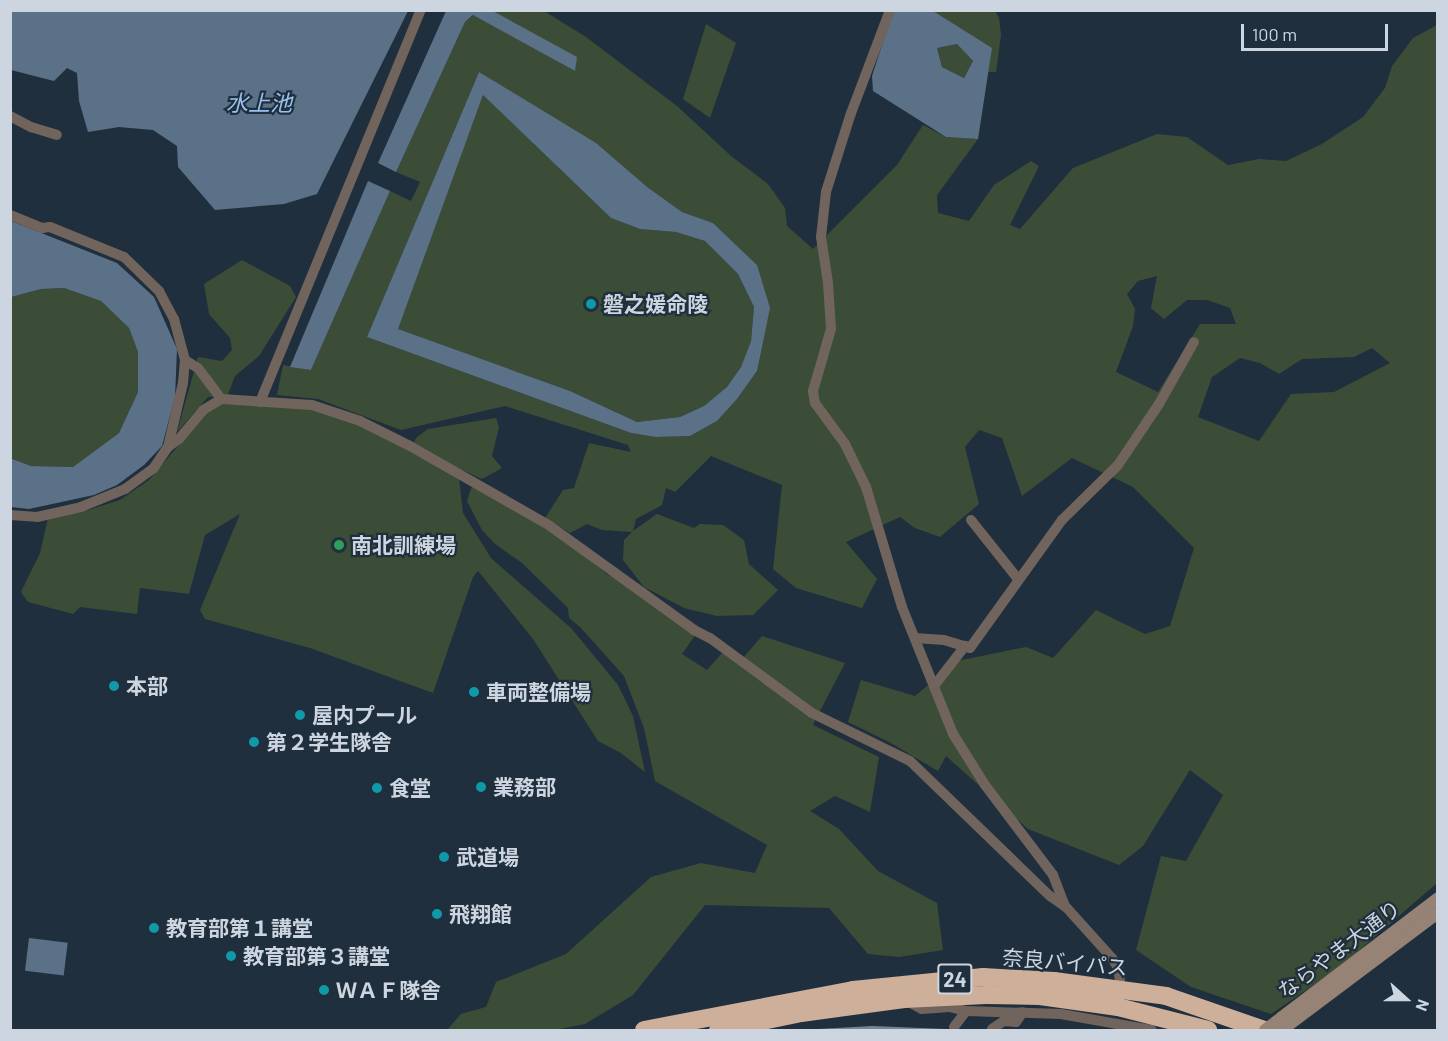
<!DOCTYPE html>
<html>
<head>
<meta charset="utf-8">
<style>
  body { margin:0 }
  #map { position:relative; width:1448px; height:1041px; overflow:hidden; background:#202f3d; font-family:Barlow,"Noto Sans JP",sans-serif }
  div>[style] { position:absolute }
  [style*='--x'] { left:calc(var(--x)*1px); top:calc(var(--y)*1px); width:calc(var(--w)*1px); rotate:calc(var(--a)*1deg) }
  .green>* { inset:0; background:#3b4d36 }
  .water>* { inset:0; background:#5b7188; transform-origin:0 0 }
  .street>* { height:10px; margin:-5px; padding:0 5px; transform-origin:5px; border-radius:5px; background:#70645c }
  .secondary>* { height:12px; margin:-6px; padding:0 6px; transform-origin:6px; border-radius:6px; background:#968375 }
  .highway>* { height:18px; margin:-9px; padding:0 9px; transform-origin:9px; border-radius:9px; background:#cdaf9a }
  .rail>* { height:3px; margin:-1.5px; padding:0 1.5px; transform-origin:1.5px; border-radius:1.5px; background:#78838f }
  .secondary-bridge>* { height:12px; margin:-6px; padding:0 6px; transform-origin:6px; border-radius:6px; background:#968375 }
  .dots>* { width:16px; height:16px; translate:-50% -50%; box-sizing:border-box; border:3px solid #202f3d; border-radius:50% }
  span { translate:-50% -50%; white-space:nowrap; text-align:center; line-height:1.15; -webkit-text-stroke:4.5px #202f3d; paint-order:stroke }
  .shield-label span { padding:2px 4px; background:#202f3d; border:2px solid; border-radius:4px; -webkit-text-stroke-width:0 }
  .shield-label { font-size:20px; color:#cdd6e0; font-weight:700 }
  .poi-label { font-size:21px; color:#cdd6e0; font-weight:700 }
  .left { translate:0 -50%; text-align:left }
  .street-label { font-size:21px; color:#cdd6e0 }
  .water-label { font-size:22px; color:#99c3ee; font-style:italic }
  .frame { position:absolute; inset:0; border:12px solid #cdd6e0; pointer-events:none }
  .north { position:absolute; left:1376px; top:969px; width:60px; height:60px; -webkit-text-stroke:4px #202f3d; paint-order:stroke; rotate:111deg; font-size:16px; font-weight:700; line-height:24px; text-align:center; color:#cdd6e0 }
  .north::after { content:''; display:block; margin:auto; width:21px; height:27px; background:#cdd6e0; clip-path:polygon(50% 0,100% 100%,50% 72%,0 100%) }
  .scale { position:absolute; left:1241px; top:24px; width:147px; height:27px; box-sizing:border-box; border:3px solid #cdd6e0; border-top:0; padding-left:8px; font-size:18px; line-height:21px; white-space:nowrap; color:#cdd6e0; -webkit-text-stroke:4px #202f3d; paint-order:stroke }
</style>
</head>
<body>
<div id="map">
  <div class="green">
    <i style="clip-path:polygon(evenodd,493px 11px,544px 11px,586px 37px,677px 106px,731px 156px,768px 184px,785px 208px,787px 226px,813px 249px,897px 165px,923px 125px,946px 137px,978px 139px,937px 195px,938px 213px,969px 221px,994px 185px,1031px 161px,1039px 166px,1010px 225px,1020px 229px,1073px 168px,1157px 134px,1187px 137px,1228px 165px,1259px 159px,1286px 161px,1322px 144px,1363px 117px,1385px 88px,1392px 66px,1413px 38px,1437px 25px,1437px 883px,1340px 967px,1271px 1014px,1191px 987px,1136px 950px,1161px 856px,1186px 861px,1223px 795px,1190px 770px,1143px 846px,1119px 865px,1028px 829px,946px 756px,938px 771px,889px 742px,848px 722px,861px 680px,915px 696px,957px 661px,1026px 647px,1053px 658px,1096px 610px,1145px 634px,1170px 626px,1194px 548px,1133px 487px,1072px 458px,1022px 496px,1002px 438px,979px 430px,965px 447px,979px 504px,940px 537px,915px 528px,900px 517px,846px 542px,877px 579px,862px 608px,796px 588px,773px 569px,782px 485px,711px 456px,675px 492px,666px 488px,662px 505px,636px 519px,633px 531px,657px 514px,694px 528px,700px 524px,723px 525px,744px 540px,749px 564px,778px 590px,753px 615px,717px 616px,684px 608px,644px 587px,623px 560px,624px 540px,632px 532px,602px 530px,587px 524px,570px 533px,545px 518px,563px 490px,574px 488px,589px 443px,631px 452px,628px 445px,505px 406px,401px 430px,318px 399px,277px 395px,283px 365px,311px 370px,390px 191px,411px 201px,420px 182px,396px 172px,465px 22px,474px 15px,575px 71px,576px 57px,493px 11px,479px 72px,682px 212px,713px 223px,757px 265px,757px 371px,737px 399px,717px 421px,690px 436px,656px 437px,631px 433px,367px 337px,479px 72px,493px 11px,1157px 276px,1151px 308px,1164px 319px,1187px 300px,1207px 300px,1230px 308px,1236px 324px,1200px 324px,1158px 392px,1116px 372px,1133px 326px,1135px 309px,1127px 294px,1138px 281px,1157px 276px,493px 11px,1372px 348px,1390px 363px,1334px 392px,1291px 394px,1259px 441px,1198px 417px,1212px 377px,1240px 358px,1260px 363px,1279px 374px,1302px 359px,1354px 357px,1372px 348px)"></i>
    <i style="clip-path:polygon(928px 11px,995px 11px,999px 18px,1001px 35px,996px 72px,987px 72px)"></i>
    <i style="clip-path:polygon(706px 24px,736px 43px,710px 118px,683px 99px)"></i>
    <i style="clip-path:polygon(957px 44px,973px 61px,964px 78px,942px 67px,937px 48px)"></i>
    <i style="clip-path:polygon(483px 95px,611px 218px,640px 229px,676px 232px,705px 241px,738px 274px,754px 307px,751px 341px,741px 367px,727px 387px,704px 406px,680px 417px,637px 422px,570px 391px,397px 329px)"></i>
    <i style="clip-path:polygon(242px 260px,290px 286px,296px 297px,259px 356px,235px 376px,228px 394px,236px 396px,208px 397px,177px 432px,198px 357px,222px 361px,232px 350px,230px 338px,209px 314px,204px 284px)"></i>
    <i style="clip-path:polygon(64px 288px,101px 301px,129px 328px,138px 352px,138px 392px,119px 433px,73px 467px,31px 466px,11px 458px,10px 297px,41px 289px)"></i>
    <i style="clip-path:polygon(221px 404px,311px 408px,345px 419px,402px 445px,459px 478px,463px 513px,491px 558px,571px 628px,618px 685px,633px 716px,645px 772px,621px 753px,598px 741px,533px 639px,478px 571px,473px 577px,433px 693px,310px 648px,205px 619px,200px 610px,240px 514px,205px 535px,189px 594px,140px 588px,137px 614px,80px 607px,73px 614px,28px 602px,21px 592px,40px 553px,48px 518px,82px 512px,120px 500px,149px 480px,211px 407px)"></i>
    <i style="clip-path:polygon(496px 418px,499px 427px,492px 456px,502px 468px,482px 479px,411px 447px,417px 437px,428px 429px)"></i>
    <i style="clip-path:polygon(472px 486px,558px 535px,608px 575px,627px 582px,696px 634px,682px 654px,707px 670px,723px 652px,816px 718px,813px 725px,879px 757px,870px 812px,835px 796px,810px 811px,839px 829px,878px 871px,937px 903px,943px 950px,899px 957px,868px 954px,829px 908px,705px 905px,633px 995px,585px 1024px,555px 1030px,447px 1030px,461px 1014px,486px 1007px,496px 982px,566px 954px,651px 877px,701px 863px,755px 873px,767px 845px,655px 781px,644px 728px,624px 676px,581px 628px,569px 618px,568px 608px,522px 563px,495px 544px,482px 530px,467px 501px)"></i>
    <i style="clip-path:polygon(762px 636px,845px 663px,819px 713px,743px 658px)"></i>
  </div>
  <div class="water">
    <i style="clip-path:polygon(10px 11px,11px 10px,408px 11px,317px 194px,284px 204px,215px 210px,178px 167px,177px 146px,153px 130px,119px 127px,88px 132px,79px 101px,77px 73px,67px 68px,54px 81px,11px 70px)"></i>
    <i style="clip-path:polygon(446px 11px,493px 11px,577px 57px,575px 71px,473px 15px,465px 22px,396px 172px,378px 163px)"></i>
    <i style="clip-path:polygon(evenodd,893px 11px,933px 11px,992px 48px,978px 139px,946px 137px,873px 91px,872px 76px,893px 11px,957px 44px,973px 61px,964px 78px,942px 67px,937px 48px,957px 44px)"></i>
    <i style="clip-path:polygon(evenodd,479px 72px,596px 143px,647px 187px,682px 212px,713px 223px,757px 265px,770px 308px,757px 371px,737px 399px,717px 421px,690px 436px,656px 437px,631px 433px,367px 337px,479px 72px,483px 95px,611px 218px,640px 229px,676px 232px,705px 241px,738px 274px,754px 307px,751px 341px,741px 367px,727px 387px,704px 406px,680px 417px,637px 422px,570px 391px,398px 329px,483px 95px)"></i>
    <i style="clip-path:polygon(368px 181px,390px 191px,311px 370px,290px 367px)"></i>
    <i style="clip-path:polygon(11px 221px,117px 263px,154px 297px,177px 349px,175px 397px,162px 446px,144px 465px,117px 485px,94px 495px,29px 509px,11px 507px,10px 458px,31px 466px,73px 467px,119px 433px,138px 392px,138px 352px,129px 328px,101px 301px,64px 288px,41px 289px,11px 297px)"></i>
    <i style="left:29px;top:938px;width:39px;height:33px;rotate:7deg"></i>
  </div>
  <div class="street">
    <i style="--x:890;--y:10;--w:110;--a:110.7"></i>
    <i style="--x:851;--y:113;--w:83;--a:107.6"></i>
    <i style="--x:826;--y:192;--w:45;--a:96.3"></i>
    <i style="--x:821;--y:237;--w:47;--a:81.3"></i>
    <i style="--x:828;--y:283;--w:46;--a:86.3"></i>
    <i style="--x:831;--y:329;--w:65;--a:106.2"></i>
    <i style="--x:813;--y:391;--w:12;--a:81"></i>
    <i style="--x:815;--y:403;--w:51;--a:53.8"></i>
    <i style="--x:845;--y:444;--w:48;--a:64"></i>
    <i style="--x:866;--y:487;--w:125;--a:73.3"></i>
    <i style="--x:902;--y:607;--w:137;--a:68.1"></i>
    <i style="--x:953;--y:734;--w:60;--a:57.9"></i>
    <i style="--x:985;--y:785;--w:113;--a:52.9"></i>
    <i style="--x:1053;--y:875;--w:33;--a:69"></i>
    <i style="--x:10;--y:116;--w:24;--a:28"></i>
    <i style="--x:31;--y:127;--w:27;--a:17"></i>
    <i style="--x:10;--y:215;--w:35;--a:22"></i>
    <i style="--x:42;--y:228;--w:8;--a:-7"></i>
    <i style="--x:50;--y:227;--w:80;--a:22.1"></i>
    <i style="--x:124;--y:257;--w:49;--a:44.2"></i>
    <i style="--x:159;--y:291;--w:32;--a:62"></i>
    <i style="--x:174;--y:319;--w:42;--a:75"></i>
    <i style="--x:185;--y:360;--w:23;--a:95"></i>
    <i style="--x:183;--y:383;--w:66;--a:103.2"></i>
    <i style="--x:185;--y:360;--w:15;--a:32"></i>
    <i style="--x:198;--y:368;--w:39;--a:53"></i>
    <i style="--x:260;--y:402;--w:424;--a:-67.7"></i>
    <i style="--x:10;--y:515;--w:27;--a:4"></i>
    <i style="--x:37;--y:517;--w:45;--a:-12.8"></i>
    <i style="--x:81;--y:507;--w:48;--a:-22.2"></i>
    <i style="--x:125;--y:489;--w:34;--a:-36"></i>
    <i style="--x:153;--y:469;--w:27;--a:-56"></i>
    <i style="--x:168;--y:447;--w:14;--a:-36"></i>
    <i style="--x:179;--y:439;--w:38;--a:-50"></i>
    <i style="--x:203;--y:410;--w:21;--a:-31"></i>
    <i style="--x:221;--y:399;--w:91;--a:3.8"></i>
    <i style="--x:312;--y:405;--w:51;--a:18.4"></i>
    <i style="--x:360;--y:421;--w:56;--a:26.6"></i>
    <i style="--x:410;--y:446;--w:161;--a:29.7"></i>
    <i style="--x:550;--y:526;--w:178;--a:35.8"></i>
    <i style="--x:694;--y:630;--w:18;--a:27"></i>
    <i style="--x:710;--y:638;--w:127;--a:36.3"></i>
    <i style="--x:812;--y:713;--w:109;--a:26.1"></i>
    <i style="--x:910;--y:761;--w:194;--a:44"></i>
    <i style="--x:1050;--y:896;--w:19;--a:35"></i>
    <i style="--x:1066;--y:907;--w:69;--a:48"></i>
    <i style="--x:1112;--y:958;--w:12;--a:59"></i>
    <i style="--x:1118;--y:968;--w:12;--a:81"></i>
    <i style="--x:971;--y:520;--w:75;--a:51.5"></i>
    <i style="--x:915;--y:638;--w:29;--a:4"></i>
    <i style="--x:944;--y:640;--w:27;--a:17"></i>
    <i style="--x:970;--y:648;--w:158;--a:-54.3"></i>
    <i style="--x:1062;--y:520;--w:78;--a:-44.5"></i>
    <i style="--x:1118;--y:465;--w:73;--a:-56.1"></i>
    <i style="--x:1159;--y:404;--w:71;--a:-60.6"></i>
    <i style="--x:934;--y:686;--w:51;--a:-52.2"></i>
    <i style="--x:907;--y:1001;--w:17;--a:28"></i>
    <i style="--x:922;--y:1009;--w:27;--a:-4"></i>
    <i style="--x:949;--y:1007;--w:17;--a:13"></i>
    <i style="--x:966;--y:1011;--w:95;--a:1.8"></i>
    <i style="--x:1061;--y:1014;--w:92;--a:10"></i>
    <i style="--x:954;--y:1027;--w:20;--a:-53"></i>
    <i style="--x:992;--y:1029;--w:14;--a:-34"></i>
    <i style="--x:1004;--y:1021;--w:12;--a:5"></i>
    <i style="--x:1016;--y:1022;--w:12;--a:-55"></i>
  </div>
  <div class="secondary">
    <i style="--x:1282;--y:1017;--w:196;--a:-37.3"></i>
    <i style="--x:1282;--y:1030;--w:195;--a:-36.9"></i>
  </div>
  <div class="highway">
    <i style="--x:644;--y:1030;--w:213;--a:-10.8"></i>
    <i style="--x:853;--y:990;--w:131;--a:-5.7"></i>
    <i style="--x:983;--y:977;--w:71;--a:3.2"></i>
    <i style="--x:1054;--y:981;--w:113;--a:7.6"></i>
    <i style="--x:1166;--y:996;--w:104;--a:19.1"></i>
    <i style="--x:718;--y:1030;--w:85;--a:-11.6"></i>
    <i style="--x:801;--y:1013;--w:104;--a:-7.7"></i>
    <i style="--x:904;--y:999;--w:82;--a:-2.8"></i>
    <i style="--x:986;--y:995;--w:54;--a:1.1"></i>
    <i style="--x:1040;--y:996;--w:79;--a:8"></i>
    <i style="--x:1118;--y:1007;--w:93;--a:14.3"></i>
  </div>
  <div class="rail">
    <i style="--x:818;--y:1030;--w:54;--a:-3.2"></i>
    <i style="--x:872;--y:1027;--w:73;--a:2.4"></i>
  </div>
  <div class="secondary-bridge">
    <i style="--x:1265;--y:1030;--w:21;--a:-37"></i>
  </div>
  <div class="dots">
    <i style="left:591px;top:304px;background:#0f9aa8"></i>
    <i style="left:339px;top:545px;background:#2e9e5b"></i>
    <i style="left:114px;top:686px;background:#0f9aa8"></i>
    <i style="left:474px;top:692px;background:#0f9aa8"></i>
    <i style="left:300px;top:715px;background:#0f9aa8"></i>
    <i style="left:254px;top:742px;background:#0f9aa8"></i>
    <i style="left:481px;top:787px;background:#0f9aa8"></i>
    <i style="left:377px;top:788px;background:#0f9aa8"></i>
    <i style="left:444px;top:857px;background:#0f9aa8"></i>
    <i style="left:437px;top:914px;background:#0f9aa8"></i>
    <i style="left:154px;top:928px;background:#0f9aa8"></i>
    <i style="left:231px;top:956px;background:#0f9aa8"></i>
    <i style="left:324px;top:990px;background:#0f9aa8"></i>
  </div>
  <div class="shield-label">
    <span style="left:955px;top:979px">24</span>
  </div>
  <div class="poi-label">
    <span class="left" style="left:603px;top:304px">磐之媛命陵</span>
    <span class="left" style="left:351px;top:545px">南北訓練場</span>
    <span class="left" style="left:126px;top:686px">本部</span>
    <span class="left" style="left:486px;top:692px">車両整備場</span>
    <span class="left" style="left:312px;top:715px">屋内プール</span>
    <span class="left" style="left:266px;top:742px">第２学生隊舎</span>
    <span class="left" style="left:493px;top:787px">業務部</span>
    <span class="left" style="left:389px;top:788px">食堂</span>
    <span class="left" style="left:456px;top:857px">武道場</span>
    <span class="left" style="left:449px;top:914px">飛翔館</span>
    <span class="left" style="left:166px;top:928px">教育部第１講堂</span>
    <span class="left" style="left:243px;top:956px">教育部第３講堂</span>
    <span class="left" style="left:336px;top:990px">ＷＡＦ隊舎</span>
  </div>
  <div class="street-label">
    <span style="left:1339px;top:949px;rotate:-37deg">ならやま大通り</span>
    <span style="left:1065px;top:962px;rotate:5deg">奈良バイパス</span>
  </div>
  <div class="water-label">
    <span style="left:259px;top:103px">水上池</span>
  </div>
  <div class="frame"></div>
  <div class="north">N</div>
  <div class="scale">100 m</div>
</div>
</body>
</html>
